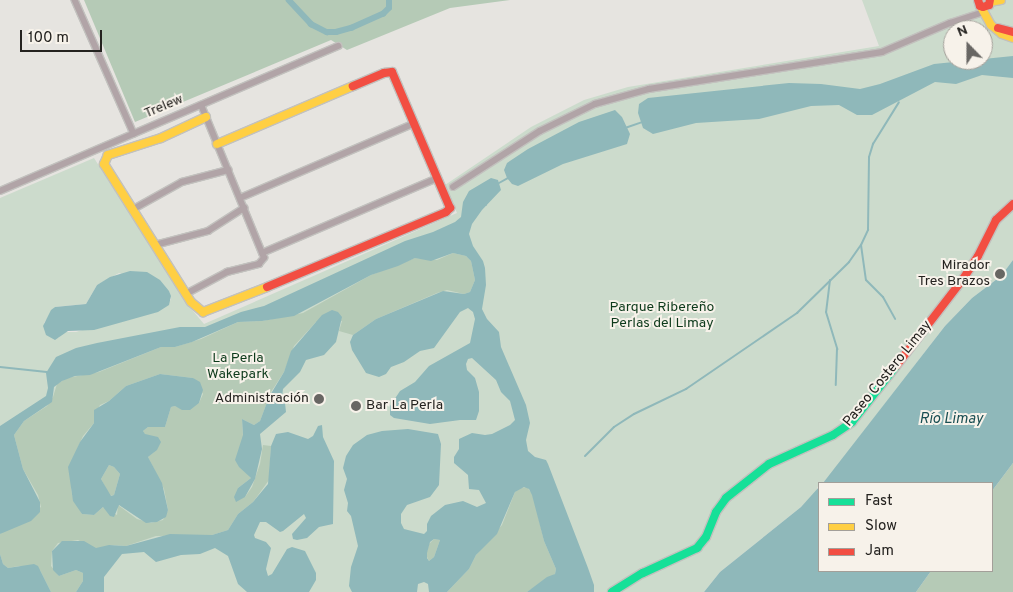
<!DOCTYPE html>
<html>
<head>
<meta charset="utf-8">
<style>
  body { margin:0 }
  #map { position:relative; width:1013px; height:592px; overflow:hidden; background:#e6e4e0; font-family:Overpass,sans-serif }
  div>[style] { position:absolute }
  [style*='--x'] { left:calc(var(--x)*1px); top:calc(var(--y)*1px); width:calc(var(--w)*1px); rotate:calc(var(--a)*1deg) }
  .green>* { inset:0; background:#ccdbcc }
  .forest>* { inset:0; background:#b5cab6 }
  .water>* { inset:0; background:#8fb8ba }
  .stream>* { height:2px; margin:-1px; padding:0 1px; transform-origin:1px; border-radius:1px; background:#8fb8ba }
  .canal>* { height:5.5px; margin:-2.75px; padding:0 2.75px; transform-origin:2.75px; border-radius:2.75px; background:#8fb8ba }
  .roads { filter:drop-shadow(1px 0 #c2c1be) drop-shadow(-1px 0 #c2c1be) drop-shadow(0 1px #c2c1be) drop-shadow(0 -1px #c2c1be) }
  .street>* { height:5.5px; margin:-2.75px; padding:0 2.75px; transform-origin:2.75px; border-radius:2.75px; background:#b1a4a7 }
  .fast>* { height:8px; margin:-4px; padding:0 4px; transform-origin:4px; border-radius:4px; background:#16e098 }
  .slow>* { height:8px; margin:-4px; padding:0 4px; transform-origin:4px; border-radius:4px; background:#ffcf43 }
  .jam>* { height:8px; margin:-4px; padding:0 4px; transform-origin:4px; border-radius:4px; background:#f24e42 }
  .dots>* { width:14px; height:14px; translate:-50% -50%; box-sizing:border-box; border:2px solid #f7f2ea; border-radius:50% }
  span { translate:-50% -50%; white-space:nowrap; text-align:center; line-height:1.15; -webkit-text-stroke:4px #f7f2ea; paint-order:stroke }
  .street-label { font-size:14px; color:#24221f }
  .poi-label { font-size:14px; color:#24221f }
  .right { translate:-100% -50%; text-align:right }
  .left { translate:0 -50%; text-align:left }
  .park-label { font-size:14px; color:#0d3a1b }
  .water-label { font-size:15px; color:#194e52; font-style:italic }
  .legend { position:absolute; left:818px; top:482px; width:175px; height:90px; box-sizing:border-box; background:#f7f2ea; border:1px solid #a39f99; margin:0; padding:6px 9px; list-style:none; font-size:15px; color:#24221f }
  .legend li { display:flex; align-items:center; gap:10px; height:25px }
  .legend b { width:25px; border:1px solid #a39f99 }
  .north { position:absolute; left:943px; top:20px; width:50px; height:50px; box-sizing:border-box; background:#f7f2ea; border:1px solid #a39f99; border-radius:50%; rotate:338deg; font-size:14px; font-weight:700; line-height:20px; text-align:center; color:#24221f }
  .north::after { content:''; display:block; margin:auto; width:18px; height:22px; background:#686663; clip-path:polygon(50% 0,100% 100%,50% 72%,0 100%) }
  .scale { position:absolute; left:20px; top:30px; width:82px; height:22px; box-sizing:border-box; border:2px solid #24221f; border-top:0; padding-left:6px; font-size:15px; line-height:18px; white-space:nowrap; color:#24221f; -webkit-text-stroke:4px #f7f2ea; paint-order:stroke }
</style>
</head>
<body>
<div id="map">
  <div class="green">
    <i style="clip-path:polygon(evenodd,862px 0,1013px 0,1013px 260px,1001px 276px,972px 298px,945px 326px,830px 475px,823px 483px,819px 483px,816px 492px,801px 507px,720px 572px,704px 592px,0 592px,0 198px,94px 158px,188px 305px,204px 324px,457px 213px,445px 185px,531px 127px,584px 100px,628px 87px,879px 46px,862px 0,953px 30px,983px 30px,983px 60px,953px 60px,953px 30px,862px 0,119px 273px,169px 291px,171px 300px,76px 332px,64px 332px,58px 338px,44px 323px,55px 307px,86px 304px,97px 285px,119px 273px)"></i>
  </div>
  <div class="forest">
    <i style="clip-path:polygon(84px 0,510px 0,450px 8px,347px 50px,331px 40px,135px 122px)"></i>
    <i style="clip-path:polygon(evenodd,453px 253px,466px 256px,471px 261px,475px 280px,470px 292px,464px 294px,447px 290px,437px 293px,376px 319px,353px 335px,339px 331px,342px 321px,316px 322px,294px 346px,284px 372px,271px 392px,260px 421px,254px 425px,242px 419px,245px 471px,251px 478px,238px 488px,245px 497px,252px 487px,260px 464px,263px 445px,271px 446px,269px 480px,253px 502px,238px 514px,228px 530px,212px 535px,156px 536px,126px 546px,113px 545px,96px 549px,78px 540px,58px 543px,52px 551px,51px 566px,59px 576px,76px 570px,83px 573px,83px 581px,76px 592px,51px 592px,40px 570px,19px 566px,8px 568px,3px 564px,0 554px,0 534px,41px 507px,38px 495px,23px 469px,14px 435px,24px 421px,47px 406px,53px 397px,57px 384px,67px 378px,99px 372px,161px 347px,175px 347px,201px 339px,238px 322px,262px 321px,303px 313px,371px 275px,415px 258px,437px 260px,453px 253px,160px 374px,193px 378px,203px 394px,199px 403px,180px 408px,175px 406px,171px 407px,165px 427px,148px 427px,143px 431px,154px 452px,148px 457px,164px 489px,168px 510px,163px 520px,151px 523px,137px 519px,118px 505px,117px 515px,103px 507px,94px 515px,82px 514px,72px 495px,71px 485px,75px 454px,83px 436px,94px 423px,94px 416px,100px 405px,109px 401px,126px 386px,160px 374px)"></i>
    <i style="clip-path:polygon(1013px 463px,1013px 592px,916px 592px,931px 571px,992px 571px,992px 491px)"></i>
    <i style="clip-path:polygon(109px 465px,114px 467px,120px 474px,114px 495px,110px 496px,101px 479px)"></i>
    <i style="clip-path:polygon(527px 487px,533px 495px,544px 541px,556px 569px,555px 574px,527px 592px,447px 592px,469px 569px,476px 555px,502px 525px,515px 492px,520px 488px)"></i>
    <i style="clip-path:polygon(434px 539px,440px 540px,434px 557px,429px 561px,426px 555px,429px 544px)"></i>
  </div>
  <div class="water">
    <i style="clip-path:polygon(1013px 56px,1013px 78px,982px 75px,956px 84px,935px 82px,872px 115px,857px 115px,839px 105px,811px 106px,759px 119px,696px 123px,653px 134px,643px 128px,638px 113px,639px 104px,648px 98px,789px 83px,821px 84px,860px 89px,880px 84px,934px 64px)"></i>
    <i style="clip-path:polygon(615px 110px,622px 117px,630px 134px,627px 144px,563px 164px,518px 186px,512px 184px,507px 178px,504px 170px,507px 163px,528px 149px,579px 122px)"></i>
    <i style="clip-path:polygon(evenodd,491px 178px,498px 180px,501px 190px,482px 210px,472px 224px,469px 234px,473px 246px,483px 261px,485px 268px,486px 285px,482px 309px,487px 319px,499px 332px,501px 347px,526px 405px,530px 423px,526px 440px,528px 451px,535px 457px,546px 460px,548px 464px,588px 568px,594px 585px,594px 592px,527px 592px,547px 577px,555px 574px,556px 569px,544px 541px,532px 495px,529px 489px,524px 487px,515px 492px,497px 534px,476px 555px,469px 569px,447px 592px,429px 592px,428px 584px,424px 582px,418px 584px,417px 592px,352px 592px,349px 586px,351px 567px,358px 546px,351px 516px,347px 511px,348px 503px,344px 490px,347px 479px,343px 468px,346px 456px,353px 445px,367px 435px,382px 431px,408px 429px,438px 434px,441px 444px,439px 485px,430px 497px,407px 505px,401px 514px,401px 523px,404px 529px,424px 534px,427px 531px,427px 524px,431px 516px,445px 505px,463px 501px,477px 507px,486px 503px,479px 490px,469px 489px,468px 475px,454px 463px,454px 457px,459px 449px,459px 439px,472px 433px,485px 435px,492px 434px,510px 425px,515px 420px,510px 401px,501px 392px,496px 380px,472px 358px,468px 359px,466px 364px,467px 370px,475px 378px,479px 392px,479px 411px,476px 420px,460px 420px,430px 424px,394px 418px,390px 415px,390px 406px,400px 391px,415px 382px,429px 366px,470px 343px,475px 319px,473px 312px,468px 308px,460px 312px,434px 348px,420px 351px,404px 362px,391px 367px,386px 374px,379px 377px,366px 373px,352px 350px,350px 342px,353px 335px,376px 319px,443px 291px,464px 294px,470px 292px,475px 280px,471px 261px,466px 256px,453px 253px,431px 261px,415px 258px,398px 266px,371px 275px,294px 316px,262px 321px,238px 322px,192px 342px,175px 347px,161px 347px,90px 375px,75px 376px,62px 381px,54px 387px,52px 402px,24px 421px,14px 435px,23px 469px,40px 502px,40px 512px,31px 521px,0 534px,0 426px,46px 396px,48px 388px,46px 373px,56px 357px,76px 348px,97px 343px,180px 327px,205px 327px,241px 312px,264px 306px,405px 241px,433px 232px,455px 222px,461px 217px,463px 202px,469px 191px,491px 178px,434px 539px,440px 540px,434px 557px,429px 561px,427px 558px,427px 553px,430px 542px,434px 539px)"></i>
    <i style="clip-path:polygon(1013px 260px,1013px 463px,992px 491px,992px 483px,823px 483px,945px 326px,972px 298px,1001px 276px)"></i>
    <i style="clip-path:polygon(130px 271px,147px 272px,160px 280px,169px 291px,171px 296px,169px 305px,158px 312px,94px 330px,68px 331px,55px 340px,46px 335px,43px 326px,51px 310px,55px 307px,86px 304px,97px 285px,110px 277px)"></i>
    <i style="clip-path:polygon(332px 310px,338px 312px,342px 317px,336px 342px,324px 355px,306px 360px,300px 372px,283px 389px,282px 397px,285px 403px,286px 412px,260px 434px,262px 449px,255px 479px,245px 497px,236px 502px,234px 497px,238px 488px,251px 478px,239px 467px,235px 460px,243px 435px,242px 419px,254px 425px,260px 421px,269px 397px,284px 372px,291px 351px,322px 315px)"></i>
    <i style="clip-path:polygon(evenodd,160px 374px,193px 378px,200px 382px,203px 390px,199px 403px,190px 410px,182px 410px,175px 406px,171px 407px,165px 427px,148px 427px,143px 431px,145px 434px,158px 437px,161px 442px,157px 450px,148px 457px,162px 483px,168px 510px,166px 517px,157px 522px,146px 523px,119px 505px,114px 517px,110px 516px,103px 507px,94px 515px,82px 514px,73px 501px,68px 467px,80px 442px,94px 423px,94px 410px,109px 401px,126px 386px,160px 374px,109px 465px,114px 467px,120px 474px,114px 495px,111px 496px,101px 479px,109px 465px)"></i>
    <i style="clip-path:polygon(322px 425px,323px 437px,334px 461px,333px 524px,319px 527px,307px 538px,297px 540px,293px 539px,292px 534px,306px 518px,304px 514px,283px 531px,280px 532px,266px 522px,260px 522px,254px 535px,255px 538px,266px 542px,271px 548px,266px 569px,268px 576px,272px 574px,287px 549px,292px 547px,305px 551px,316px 573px,316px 580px,309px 592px,247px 592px,238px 584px,228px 556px,215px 548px,200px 554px,181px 555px,156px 562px,144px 552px,122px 554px,104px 577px,104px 592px,76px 592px,83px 581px,83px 573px,76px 570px,59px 576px,53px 570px,52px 551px,62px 541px,84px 541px,96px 548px,109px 545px,126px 546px,170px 534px,212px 535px,228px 530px,238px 514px,253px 502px,268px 484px,271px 446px,276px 434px,288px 432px,308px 439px,313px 436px,318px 426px)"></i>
    <i style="clip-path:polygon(819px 487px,819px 571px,931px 571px,916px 592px,704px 592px,720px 572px,801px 507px)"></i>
    <i style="clip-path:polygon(0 554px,3px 564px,8px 568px,34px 564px,38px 566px,51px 592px,0 592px)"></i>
  </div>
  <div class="stream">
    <i style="--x:625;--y:128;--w:18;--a:-19"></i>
    <i style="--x:499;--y:183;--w:10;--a:-29"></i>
    <i style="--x:861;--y:245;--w:35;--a:82"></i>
    <i style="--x:866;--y:280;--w:24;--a:45"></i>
    <i style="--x:883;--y:297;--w:25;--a:61"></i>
    <i style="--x:830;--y:280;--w:32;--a:97"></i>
    <i style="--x:826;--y:312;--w:39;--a:73"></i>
    <i style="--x:837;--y:349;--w:36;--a:92"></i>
    <i style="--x:0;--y:367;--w:47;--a:6.1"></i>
    <i style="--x:585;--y:456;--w:41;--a:-45"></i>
    <i style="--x:614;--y:427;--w:24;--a:-33"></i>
    <i style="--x:634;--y:414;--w:58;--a:-25.7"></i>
    <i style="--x:686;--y:389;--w:135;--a:-34.4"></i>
    <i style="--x:797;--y:313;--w:73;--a:-44.4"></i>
    <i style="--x:849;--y:262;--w:21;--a:-55"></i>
    <i style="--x:861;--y:245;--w:17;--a:-65"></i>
    <i style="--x:868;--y:230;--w:73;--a:-89.2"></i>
    <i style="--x:869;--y:157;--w:14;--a:-73"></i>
    <i style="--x:873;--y:144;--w:49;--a:-58.2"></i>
  </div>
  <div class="canal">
    <i style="--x:289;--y:0;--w:33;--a:47"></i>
    <i style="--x:311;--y:24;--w:18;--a:27"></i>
    <i style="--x:327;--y:32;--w:9;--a:0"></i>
    <i style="--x:336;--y:32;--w:16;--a:-15"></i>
    <i style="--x:351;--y:28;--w:35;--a:-24"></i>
    <i style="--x:383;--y:14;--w:8;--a:-45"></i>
    <i style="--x:389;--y:8;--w:8;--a:-90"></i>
  </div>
  <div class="roads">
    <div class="street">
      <i style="--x:75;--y:0;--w:146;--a:66.2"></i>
      <i style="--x:453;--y:187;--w:103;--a:-32.8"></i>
      <i style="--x:540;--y:131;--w:61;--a:-26.1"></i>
      <i style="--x:595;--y:104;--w:56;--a:-15.5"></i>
      <i style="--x:649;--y:89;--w:236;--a:-9"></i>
      <i style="--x:882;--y:52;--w:74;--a:-23.1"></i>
      <i style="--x:950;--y:23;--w:35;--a:-18"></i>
      <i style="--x:0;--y:191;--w:368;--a:-23.2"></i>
      <i style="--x:240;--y:198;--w:190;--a:-23.2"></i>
      <i style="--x:132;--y:210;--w:57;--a:-29.2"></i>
      <i style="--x:182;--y:182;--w:48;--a:-14.6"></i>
      <i style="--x:155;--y:245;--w:55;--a:-14.8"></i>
      <i style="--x:208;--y:231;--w:43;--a:-32.6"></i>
      <i style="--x:262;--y:253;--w:191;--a:-23.1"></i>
      <i style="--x:186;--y:294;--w:47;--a:-28.2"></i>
      <i style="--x:227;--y:272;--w:33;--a:-14"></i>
      <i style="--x:259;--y:264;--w:8;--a:-50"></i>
      <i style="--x:264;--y:258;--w:165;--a:-112.4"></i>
    </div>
    <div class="fast">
      <i style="--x:612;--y:592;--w:36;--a:-32"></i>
      <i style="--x:643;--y:573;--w:60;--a:-24.8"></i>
      <i style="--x:697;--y:548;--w:14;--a:-51"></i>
      <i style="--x:706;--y:537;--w:27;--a:-68"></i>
      <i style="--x:716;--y:512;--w:17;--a:-54"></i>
      <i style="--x:726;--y:498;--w:55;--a:-38.3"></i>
      <i style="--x:769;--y:464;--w:70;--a:-24.4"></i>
      <i style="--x:833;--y:435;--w:23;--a:-34"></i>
      <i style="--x:852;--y:422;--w:71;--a:-51.8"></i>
    </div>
    <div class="slow">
      <i style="--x:990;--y:2;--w:11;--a:-10"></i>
      <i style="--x:981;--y:7;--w:21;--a:61"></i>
      <i style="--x:991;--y:25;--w:14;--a:39"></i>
      <i style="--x:1002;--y:34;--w:12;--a:20"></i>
      <i style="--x:206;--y:117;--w:50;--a:155"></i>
      <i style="--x:161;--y:138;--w:56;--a:162.2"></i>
      <i style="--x:108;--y:155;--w:10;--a:114"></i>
      <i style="--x:104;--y:164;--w:163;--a:57.8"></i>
      <i style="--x:191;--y:302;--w:16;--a:40"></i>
      <i style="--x:203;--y:312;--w:69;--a:-21.3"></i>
      <i style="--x:217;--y:144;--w:148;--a:-23.1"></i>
    </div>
    <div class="jam">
      <i style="--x:978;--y:0;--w:6;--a:72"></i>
      <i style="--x:980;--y:6;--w:3;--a:18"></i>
      <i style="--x:983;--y:7;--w:6;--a:-18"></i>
      <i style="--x:989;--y:5;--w:5;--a:-79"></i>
      <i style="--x:998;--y:28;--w:16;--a:15"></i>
      <i style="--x:267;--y:287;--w:194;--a:-22.7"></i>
      <i style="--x:446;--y:212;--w:6;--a:-45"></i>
      <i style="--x:450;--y:208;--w:148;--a:-113.1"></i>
      <i style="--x:392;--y:72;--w:8;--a:173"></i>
      <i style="--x:384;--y:73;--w:34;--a:157"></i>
      <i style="--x:896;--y:366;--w:110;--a:-52.4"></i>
      <i style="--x:963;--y:279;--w:27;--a:-57"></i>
      <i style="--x:978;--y:256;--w:40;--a:-63.4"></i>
      <i style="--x:996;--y:220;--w:23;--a:-43"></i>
    </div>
  </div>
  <div class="dots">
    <i style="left:1000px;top:274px;background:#686663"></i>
    <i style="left:319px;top:399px;background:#686663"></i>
    <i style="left:356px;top:406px;background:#686663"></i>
  </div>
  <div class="street-label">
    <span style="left:164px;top:107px;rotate:-23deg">Trelew</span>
    <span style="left:888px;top:374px;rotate:-51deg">Paseo Costero Limay</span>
  </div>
  <div class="poi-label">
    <span class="right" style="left:990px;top:274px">Mirador<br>Tres Brazos</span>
    <span class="right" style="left:309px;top:399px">Administración</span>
    <span class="left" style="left:366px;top:406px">Bar La Perla</span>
  </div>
  <div class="park-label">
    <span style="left:662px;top:316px">Parque Ribereño<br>Perlas del Limay</span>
    <span style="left:238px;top:367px">La Perla<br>Wakepark</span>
  </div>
  <div class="water-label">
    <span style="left:951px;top:420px">Río Limay</span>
  </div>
  <ul class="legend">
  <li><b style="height:6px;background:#16e098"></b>Fast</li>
  <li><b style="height:6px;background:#ffcf43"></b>Slow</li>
  <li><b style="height:6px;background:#f24e42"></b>Jam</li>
  </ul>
  <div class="north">N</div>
  <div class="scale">100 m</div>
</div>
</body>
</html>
